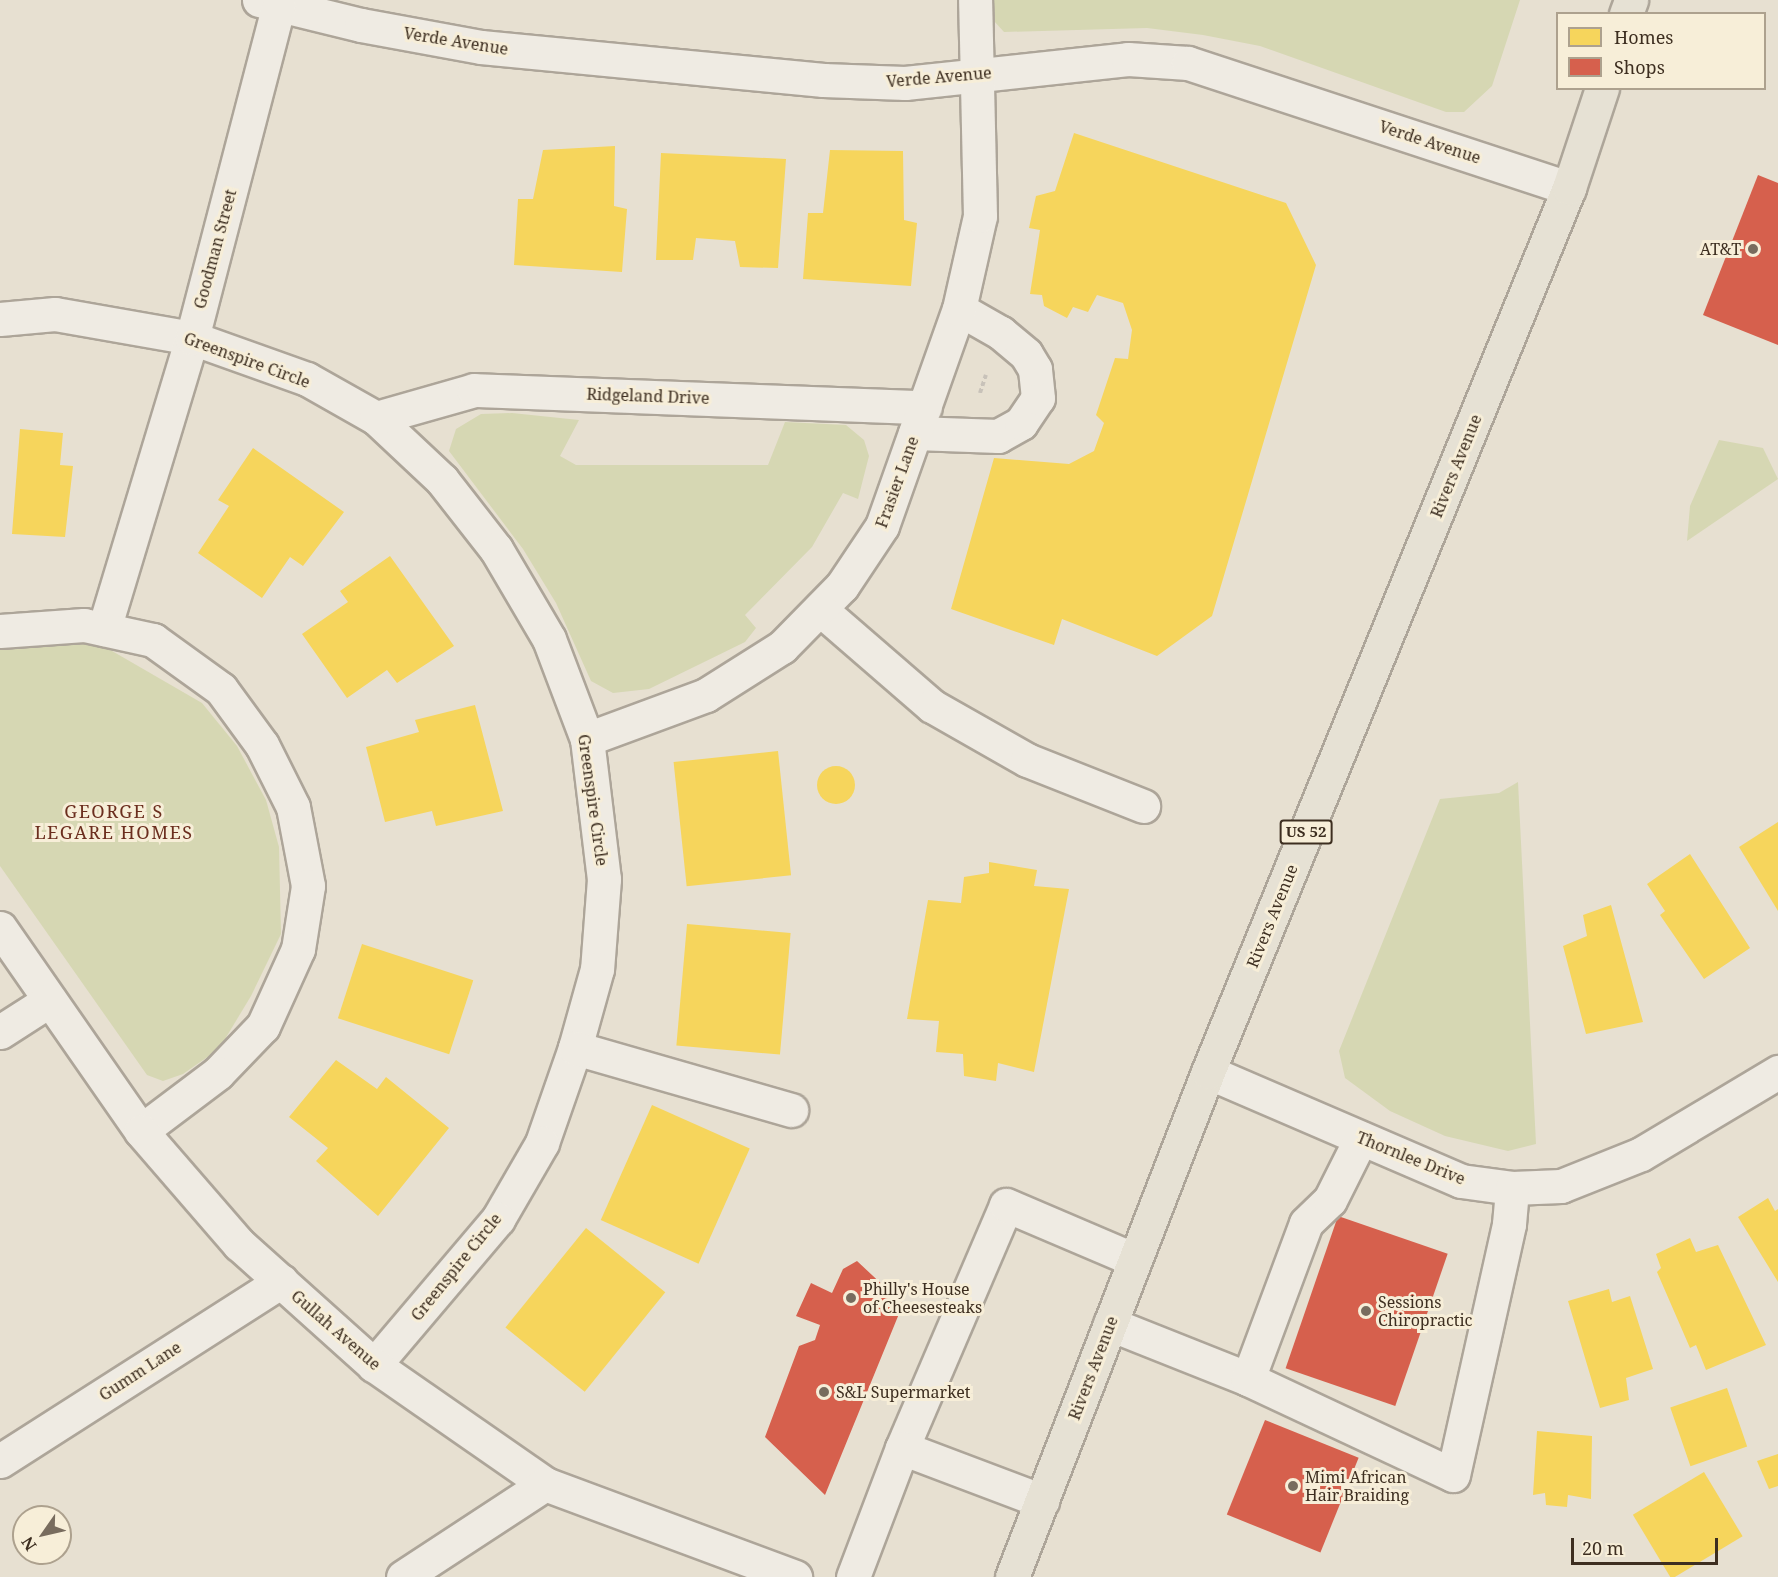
<!DOCTYPE html>
<html>
<head>
<meta charset="utf-8">
<style>
  body { margin:0 }
  #map { position:relative; width:1778px; height:1577px; overflow:hidden; background:#e7e0d1; font-family:"Noto Serif",serif }
  div>[style] { position:absolute }
  [style*='--x'] { left:calc(var(--x)*1px); top:calc(var(--y)*1px); width:calc(var(--w)*1px); rotate:calc(var(--a)*1deg) }
  .green>* { inset:0; background:#d6d7b3 }
  .homes>* { inset:0; background:#f6d55c; transform-origin:0 0 }
  .round { border-radius:50% }
  .shops>* { inset:0; background:#d6604d; transform-origin:0 0 }
  .path>* { height:4px; margin-top:-2px; transform-origin:0; background:repeating-linear-gradient(90deg,#c8c2b9 0 4.5px,transparent 0 7.5px) }
  .roads { filter:drop-shadow(2px 0 #ada599) drop-shadow(-2px 0 #ada599) drop-shadow(0 2px #ada599) drop-shadow(0 -2px #ada599) }
  .minor>* { height:33px; margin:-16.5px; padding:0 16.5px; transform-origin:16.5px; border-radius:16.5px; background:#efebe3 }
  .major>* { height:33px; margin:-16.5px; padding:0 16.5px; transform-origin:16.5px; border-radius:16.5px; background:#e6e1d4 }
  .dots>* { width:16px; height:16px; translate:-50% -50%; box-sizing:border-box; border:3px solid #f7eed8; border-radius:50% }
  span { translate:-50% -50%; white-space:nowrap; text-align:center; line-height:1.15; -webkit-text-stroke:6px #f7eed8; paint-order:stroke }
  .shield-label span { padding:2px 4px; background:#f7eed8; border:2px solid; border-radius:4px; -webkit-text-stroke-width:0 }
  .shield-label { font-size:15px; color:#3d2e20; font-weight:700 }
  .street-label { font-size:16px; color:#3d2e20 }
  .poi-label { font-size:16px; color:#3d2e20 }
  .right { translate:-100% -50%; text-align:right }
  .left { translate:0 -50%; text-align:left }
  .neighbourhood-label { font-size:18px; color:#6b2e1e; letter-spacing:1.5px }
  .legend { position:absolute; left:1556px; top:12px; width:210px; height:78px; box-sizing:border-box; background:#f7eed8; border:2px solid #ada18e; margin:0; padding:8px 10px; list-style:none; font-size:18px; color:#3d2e20 }
  .legend li { display:flex; align-items:center; gap:12px; height:30px }
  .legend b { width:30px; border:2px solid #ada18e }
  .north { position:absolute; left:12px; top:1505px; width:60px; height:60px; box-sizing:border-box; background:#f7eed8; border:2px solid #ada18e; border-radius:50%; rotate:236deg; font-size:16px; font-weight:700; line-height:24px; text-align:center; color:#3d2e20 }
  .north::after { content:''; display:block; margin:auto; width:21px; height:27px; background:#786c5e; clip-path:polygon(50% 0,100% 100%,50% 72%,0 100%) }
  .scale { position:absolute; left:1571px; top:1538px; width:147px; height:27px; box-sizing:border-box; border:3px solid #3d2e20; border-top:0; padding-left:8px; font-size:18px; line-height:21px; white-space:nowrap; color:#3d2e20; -webkit-text-stroke:4px #f7eed8; paint-order:stroke }
</style>
</head>
<body>
<div id="map">
  <div class="green">
    <i style="clip-path:polygon(989px 0,1520px 0,1492px 86px,1464px 112px,1446px 112px,1260px 46px,1203px 35px,1147px 28px,1004px 32px,994px 21px)"></i>
    <i style="clip-path:polygon(512px 413px,579px 420px,560px 456px,576px 465px,768px 465px,785px 422px,846px 425px,864px 440px,869px 456px,858px 499px,843px 493px,812px 547px,745px 615px,756px 628px,745px 642px,649px 689px,613px 693px,591px 681px,556px 603px,523px 549px,449px 451px,456px 429px,481px 414px)"></i>
    <i style="clip-path:polygon(1719px 440px,1763px 448px,1778px 479px,1687px 541px,1690px 506px)"></i>
    <i style="clip-path:polygon(34px 642px,100px 644px,202px 703px,237px 746px,266px 800px,279px 847px,281px 934px,251px 996px,219px 1049px,183px 1074px,163px 1081px,147px 1075px,0 866px,0 647px)"></i>
    <i style="clip-path:polygon(1518px 782px,1536px 1144px,1508px 1151px,1445px 1136px,1390px 1111px,1345px 1078px,1339px 1051px,1440px 799px,1499px 793px)"></i>
  </div>
  <div class="homes">
    <i style="clip-path:polygon(1074px 133px,1286px 203px,1316px 265px,1212px 616px,1157px 656px,1062px 619px,1054px 645px,951px 609px,994px 458px,1069px 464px,1094px 451px,1104px 423px,1096px 415px,1115px 358px,1128px 359px,1132px 330px,1123px 303px,1097px 295px,1088px 312px,1073px 307px,1067px 318px,1044px 306px,1042px 295px,1030px 294px,1040px 230px,1029px 228px,1036px 196px,1055px 191px)"></i>
    <i style="clip-path:polygon(615px 146px,614px 206px,627px 209px,622px 272px,514px 265px,518px 199px,533px 199px,543px 150px)"></i>
    <i style="clip-path:polygon(830px 150px,903px 151px,904px 220px,917px 223px,911px 286px,803px 279px,808px 213px,823px 213px)"></i>
    <i style="clip-path:polygon(661px 153px,786px 159px,778px 268px,740px 267px,735px 241px,696px 238px,693px 260px,656px 260px)"></i>
    <i style="clip-path:polygon(20px 429px,63px 433px,60px 465px,73px 466px,65px 537px,12px 534px)"></i>
    <i style="clip-path:polygon(253px 448px,344px 512px,303px 566px,290px 557px,262px 598px,198px 553px,229px 506px,218px 500px)"></i>
    <i style="clip-path:polygon(390px 556px,454px 646px,397px 683px,387px 670px,347px 698px,302px 634px,348px 602px,340px 591px)"></i>
    <i style="clip-path:polygon(475px 705px,503px 811px,436px 826px,432px 811px,385px 822px,366px 747px,419px 732px,415px 720px)"></i>
    <i style="left:778px;top:751px;width:125px;height:105px;rotate:84deg"></i>
    <i class="round" style="left:817px;top:766px;width:38px;height:38px"></i>
    <i style="clip-path:polygon(1778px 822px,1778px 911px,1739px 847px)"></i>
    <i style="clip-path:polygon(1690px 854px,1750px 948px,1704px 979px,1660px 915px,1665px 911px,1647px 884px)"></i>
    <i style="clip-path:polygon(989px 862px,1037px 870px,1034px 886px,1069px 889px,1034px 1072px,998px 1063px,996px 1081px,964px 1076px,963px 1054px,936px 1052px,939px 1021px,907px 1019px,928px 900px,961px 903px,964px 877px,989px 873px)"></i>
    <i style="clip-path:polygon(1611px 905px,1643px 1022px,1586px 1034px,1563px 946px,1587px 936px,1583px 915px)"></i>
    <i style="left:687px;top:924px;width:104px;height:122px;rotate:5deg"></i>
    <i style="left:362px;top:944px;width:117px;height:78px;rotate:18deg"></i>
    <i style="clip-path:polygon(336px 1060px,377px 1089px,386px 1077px,449px 1128px,378px 1216px,316px 1161px,328px 1148px,289px 1117px)"></i>
    <i style="left:652px;top:1105px;width:107px;height:126px;rotate:24deg"></i>
    <i style="clip-path:polygon(1768px 1198px,1775px 1211px,1778px 1209px,1778px 1282px,1738px 1217px)"></i>
    <i style="left:586px;top:1228px;width:102px;height:128px;rotate:39deg"></i>
    <i style="clip-path:polygon(1690px 1238px,1696px 1252px,1718px 1245px,1766px 1345px,1706px 1370px,1696px 1345px,1690px 1348px,1657px 1272px,1661px 1268px,1656px 1254px)"></i>
    <i style="clip-path:polygon(1609px 1289px,1612px 1302px,1630px 1296px,1653px 1369px,1626px 1378px,1629px 1400px,1600px 1408px,1568px 1301px)"></i>
    <i style="left:1727px;top:1388px;width:62px;height:60px;rotate:71deg"></i>
    <i style="clip-path:polygon(1537px 1431px,1592px 1436px,1591px 1499px,1568px 1495px,1567px 1507px,1546px 1505px,1545px 1493px,1533px 1495px)"></i>
    <i style="clip-path:polygon(1778px 1454px,1778px 1486px,1769px 1489px,1757px 1461px)"></i>
    <i style="left:1704px;top:1472px;width:75px;height:83px;rotate:59deg"></i>
  </div>
  <div class="shops">
    <i style="clip-path:polygon(1758px 175px,1778px 183px,1778px 345px,1703px 315px)"></i>
    <i style="left:1338px;top:1216px;width:116px;height:161px;rotate:19deg"></i>
    <i style="clip-path:polygon(857px 1261px,903px 1304px,825px 1495px,765px 1437px,799px 1346px,815px 1340px,820px 1325px,796px 1316px,811px 1283px,832px 1293px,843px 1269px)"></i>
    <i style="left:1265px;top:1420px;width:101px;height:102px;rotate:22deg"></i>
  </div>
  <div class="path">
    <i style="--x:980;--y:393;--w:19;--a:-72"></i>
  </div>
  <div class="roads">
    <div class="minor">
      <i style="--x:259;--y:0;--w:105;--a:13.8"></i>
      <i style="--x:361;--y:25;--w:122;--a:10.4"></i>
      <i style="--x:481;--y:47;--w:344;--a:5.5"></i>
      <i style="--x:823;--y:80;--w:82;--a:2.1"></i>
      <i style="--x:905;--y:83;--w:224;--a:-6.1"></i>
      <i style="--x:1128;--y:59;--w:60;--a:3.8"></i>
      <i style="--x:1188;--y:63;--w:401;--a:18.2"></i>
      <i style="--x:0;--y:319;--w:55;--a:-5.2"></i>
      <i style="--x:55;--y:314;--w:139;--a:9.9"></i>
      <i style="--x:192;--y:338;--w:122;--a:19.6"></i>
      <i style="--x:307;--y:379;--w:79;--a:29.5"></i>
      <i style="--x:376;--y:418;--w:91;--a:43.2"></i>
      <i style="--x:442;--y:480;--w:88;--a:52"></i>
      <i style="--x:496;--y:549;--w:104;--a:59.5"></i>
      <i style="--x:549;--y:639;--w:107;--a:69.2"></i>
      <i style="--x:587;--y:739;--w:141;--a:83.1"></i>
      <i style="--x:604;--y:879;--w:90;--a:94.4"></i>
      <i style="--x:597;--y:969;--w:82;--a:105.6"></i>
      <i style="--x:575;--y:1048;--w:101;--a:109.2"></i>
      <i style="--x:542;--y:1143;--w:88;--a:120.1"></i>
      <i style="--x:498;--y:1219;--w:192;--a:130.3"></i>
      <i style="--x:376;--y:418;--w:102;--a:-15.9"></i>
      <i style="--x:474;--y:390;--w:451;--a:2.2"></i>
      <i style="--x:915;--y:433;--w:83;--a:2.1"></i>
      <i style="--x:998;--y:436;--w:26;--a:-29"></i>
      <i style="--x:1021;--y:423;--w:30;--a:-56"></i>
      <i style="--x:1038;--y:398;--w:29;--a:-96"></i>
      <i style="--x:1035;--y:369;--w:17;--a:-121"></i>
      <i style="--x:1026;--y:354;--w:33;--a:-140"></i>
      <i style="--x:1001;--y:333;--w:48;--a:-150.3"></i>
      <i style="--x:820;--y:609;--w:148;--a:40.9"></i>
      <i style="--x:932;--y:706;--w:109;--a:29.6"></i>
      <i style="--x:1027;--y:760;--w:125;--a:21.6"></i>
      <i style="--x:104;--y:629;--w:304;--a:-73.2"></i>
      <i style="--x:192;--y:338;--w:344;--a:-75.4"></i>
      <i style="--x:0;--y:631;--w:84;--a:-4.1"></i>
      <i style="--x:84;--y:625;--w:71;--a:12.3"></i>
      <i style="--x:153;--y:640;--w:84;--a:35.8"></i>
      <i style="--x:221;--y:689;--w:69;--a:53.8"></i>
      <i style="--x:262;--y:745;--w:69;--a:63.4"></i>
      <i style="--x:293;--y:807;--w:80;--a:79.2"></i>
      <i style="--x:308;--y:886;--w:64;--a:99"></i>
      <i style="--x:298;--y:949;--w:85;--a:114.4"></i>
      <i style="--x:263;--y:1026;--w:65;--a:133.8"></i>
      <i style="--x:218;--y:1073;--w:96;--a:143"></i>
      <i style="--x:587;--y:739;--w:127;--a:-20.3"></i>
      <i style="--x:706;--y:695;--w:90;--a:-32.3"></i>
      <i style="--x:782;--y:647;--w:86;--a:-45.5"></i>
      <i style="--x:842;--y:586;--w:72;--a:-56.3"></i>
      <i style="--x:882;--y:526;--w:230;--a:-70.5"></i>
      <i style="--x:959;--y:309;--w:95;--a:-77.3"></i>
      <i style="--x:980;--y:216;--w:216;--a:-91.3"></i>
      <i style="--x:0;--y:928;--w:247;--a:55.2"></i>
      <i style="--x:141;--y:1131;--w:150;--a:49.1"></i>
      <i style="--x:239;--y:1244;--w:181;--a:41.9"></i>
      <i style="--x:374;--y:1365;--w:208;--a:34.8"></i>
      <i style="--x:545;--y:1484;--w:267;--a:20.4"></i>
      <i style="--x:0;--y:1032;--w:59;--a:-32.6"></i>
      <i style="--x:575;--y:1048;--w:225;--a:16"></i>
      <i style="--x:1208;--y:1072;--w:275;--a:23.3"></i>
      <i style="--x:1461;--y:1181;--w:51;--a:7.8"></i>
      <i style="--x:1512;--y:1188;--w:49;--a:-2.3"></i>
      <i style="--x:1561;--y:1186;--w:86;--a:-21.8"></i>
      <i style="--x:1641;--y:1154;--w:160;--a:-30.9"></i>
      <i style="--x:1110;--y:1324;--w:149;--a:21.7"></i>
      <i style="--x:1248;--y:1379;--w:226;--a:25.1"></i>
      <i style="--x:1453;--y:1475;--w:257;--a:-77.4"></i>
      <i style="--x:1509;--y:1224;--w:36;--a:-85"></i>
      <i style="--x:1248;--y:1379;--w:166;--a:-69.6"></i>
      <i style="--x:1306;--y:1223;--w:33;--a:-44"></i>
      <i style="--x:1330;--y:1200;--w:69;--a:-63.4"></i>
      <i style="--x:902;--y:1448;--w:264;--a:-66.8"></i>
      <i style="--x:1006;--y:1205;--w:140;--a:23.1"></i>
      <i style="--x:0;--y:1461;--w:334;--a:-32.6"></i>
      <i style="--x:403;--y:1577;--w:170;--a:-33.2"></i>
      <i style="--x:853;--y:1577;--w:138;--a:-69.2"></i>
      <i style="--x:902;--y:1448;--w:150;--a:20.7"></i>
    </div>
    <div class="major">
      <i style="--x:1626;--y:14;--w:15;--a:-70"></i>
      <i style="--x:1012;--y:1577;--w:542;--a:-68.79"></i>
      <i style="--x:1208;--y:1072;--w:955;--a:-67.79"></i>
      <i style="--x:1569;--y:188;--w:105;--a:-71.7"></i>
    </div>
  </div>
  <div class="dots">
    <i style="left:1753px;top:249px;background:#786c5e"></i>
    <i style="left:851px;top:1298px;background:#786c5e"></i>
    <i style="left:1366px;top:1311px;background:#786c5e"></i>
    <i style="left:824px;top:1392px;background:#786c5e"></i>
    <i style="left:1293px;top:1486px;background:#786c5e"></i>
  </div>
  <div class="shield-label">
    <span style="left:1306px;top:832px">US 52</span>
  </div>
  <div class="street-label">
    <span style="left:456px;top:41px;rotate:9deg">Verde Avenue</span>
    <span style="left:939px;top:77px;rotate:-5deg">Verde Avenue</span>
    <span style="left:1430px;top:142px;rotate:18deg">Verde Avenue</span>
    <span style="left:215px;top:249px;rotate:-75deg">Goodman Street</span>
    <span style="left:247px;top:360px;rotate:20deg">Greenspire Circle</span>
    <span style="left:648px;top:396px;rotate:2deg">Ridgeland Drive</span>
    <span style="left:1456px;top:466px;rotate:-68deg">Rivers Avenue</span>
    <span style="left:897px;top:482px;rotate:-70deg">Frasier Lane</span>
    <span style="left:593px;top:800px;rotate:82deg">Greenspire Circle</span>
    <span style="left:1272px;top:916px;rotate:-68deg">Rivers Avenue</span>
    <span style="left:1411px;top:1158px;rotate:22deg">Thornlee Drive</span>
    <span style="left:456px;top:1267px;rotate:-51deg">Greenspire Circle</span>
    <span style="left:336px;top:1330px;rotate:41deg">Gullah Avenue</span>
    <span style="left:1093px;top:1368px;rotate:-69deg">Rivers Avenue</span>
    <span style="left:140px;top:1371px;rotate:-33deg">Gumm Lane</span>
  </div>
  <div class="poi-label">
    <span class="right" style="left:1741px;top:249px">AT&amp;T</span>
    <span class="left" style="left:863px;top:1298px">Philly's House<br>of Cheesesteaks</span>
    <span class="left" style="left:1378px;top:1311px">Sessions<br>Chiropractic</span>
    <span class="left" style="left:836px;top:1392px">S&amp;L Supermarket</span>
    <span class="left" style="left:1305px;top:1486px">Mimi African<br>Hair Braiding</span>
  </div>
  <div class="neighbourhood-label">
    <span style="left:114px;top:822px">GEORGE S<br>LEGARE HOMES</span>
  </div>
  <ul class="legend">
  <li><b style="height:16px;background:#f6d55c"></b>Homes</li>
  <li><b style="height:16px;background:#d6604d"></b>Shops</li>
  </ul>
  <div class="north">N</div>
  <div class="scale">20 m</div>
</div>
</body>
</html>
